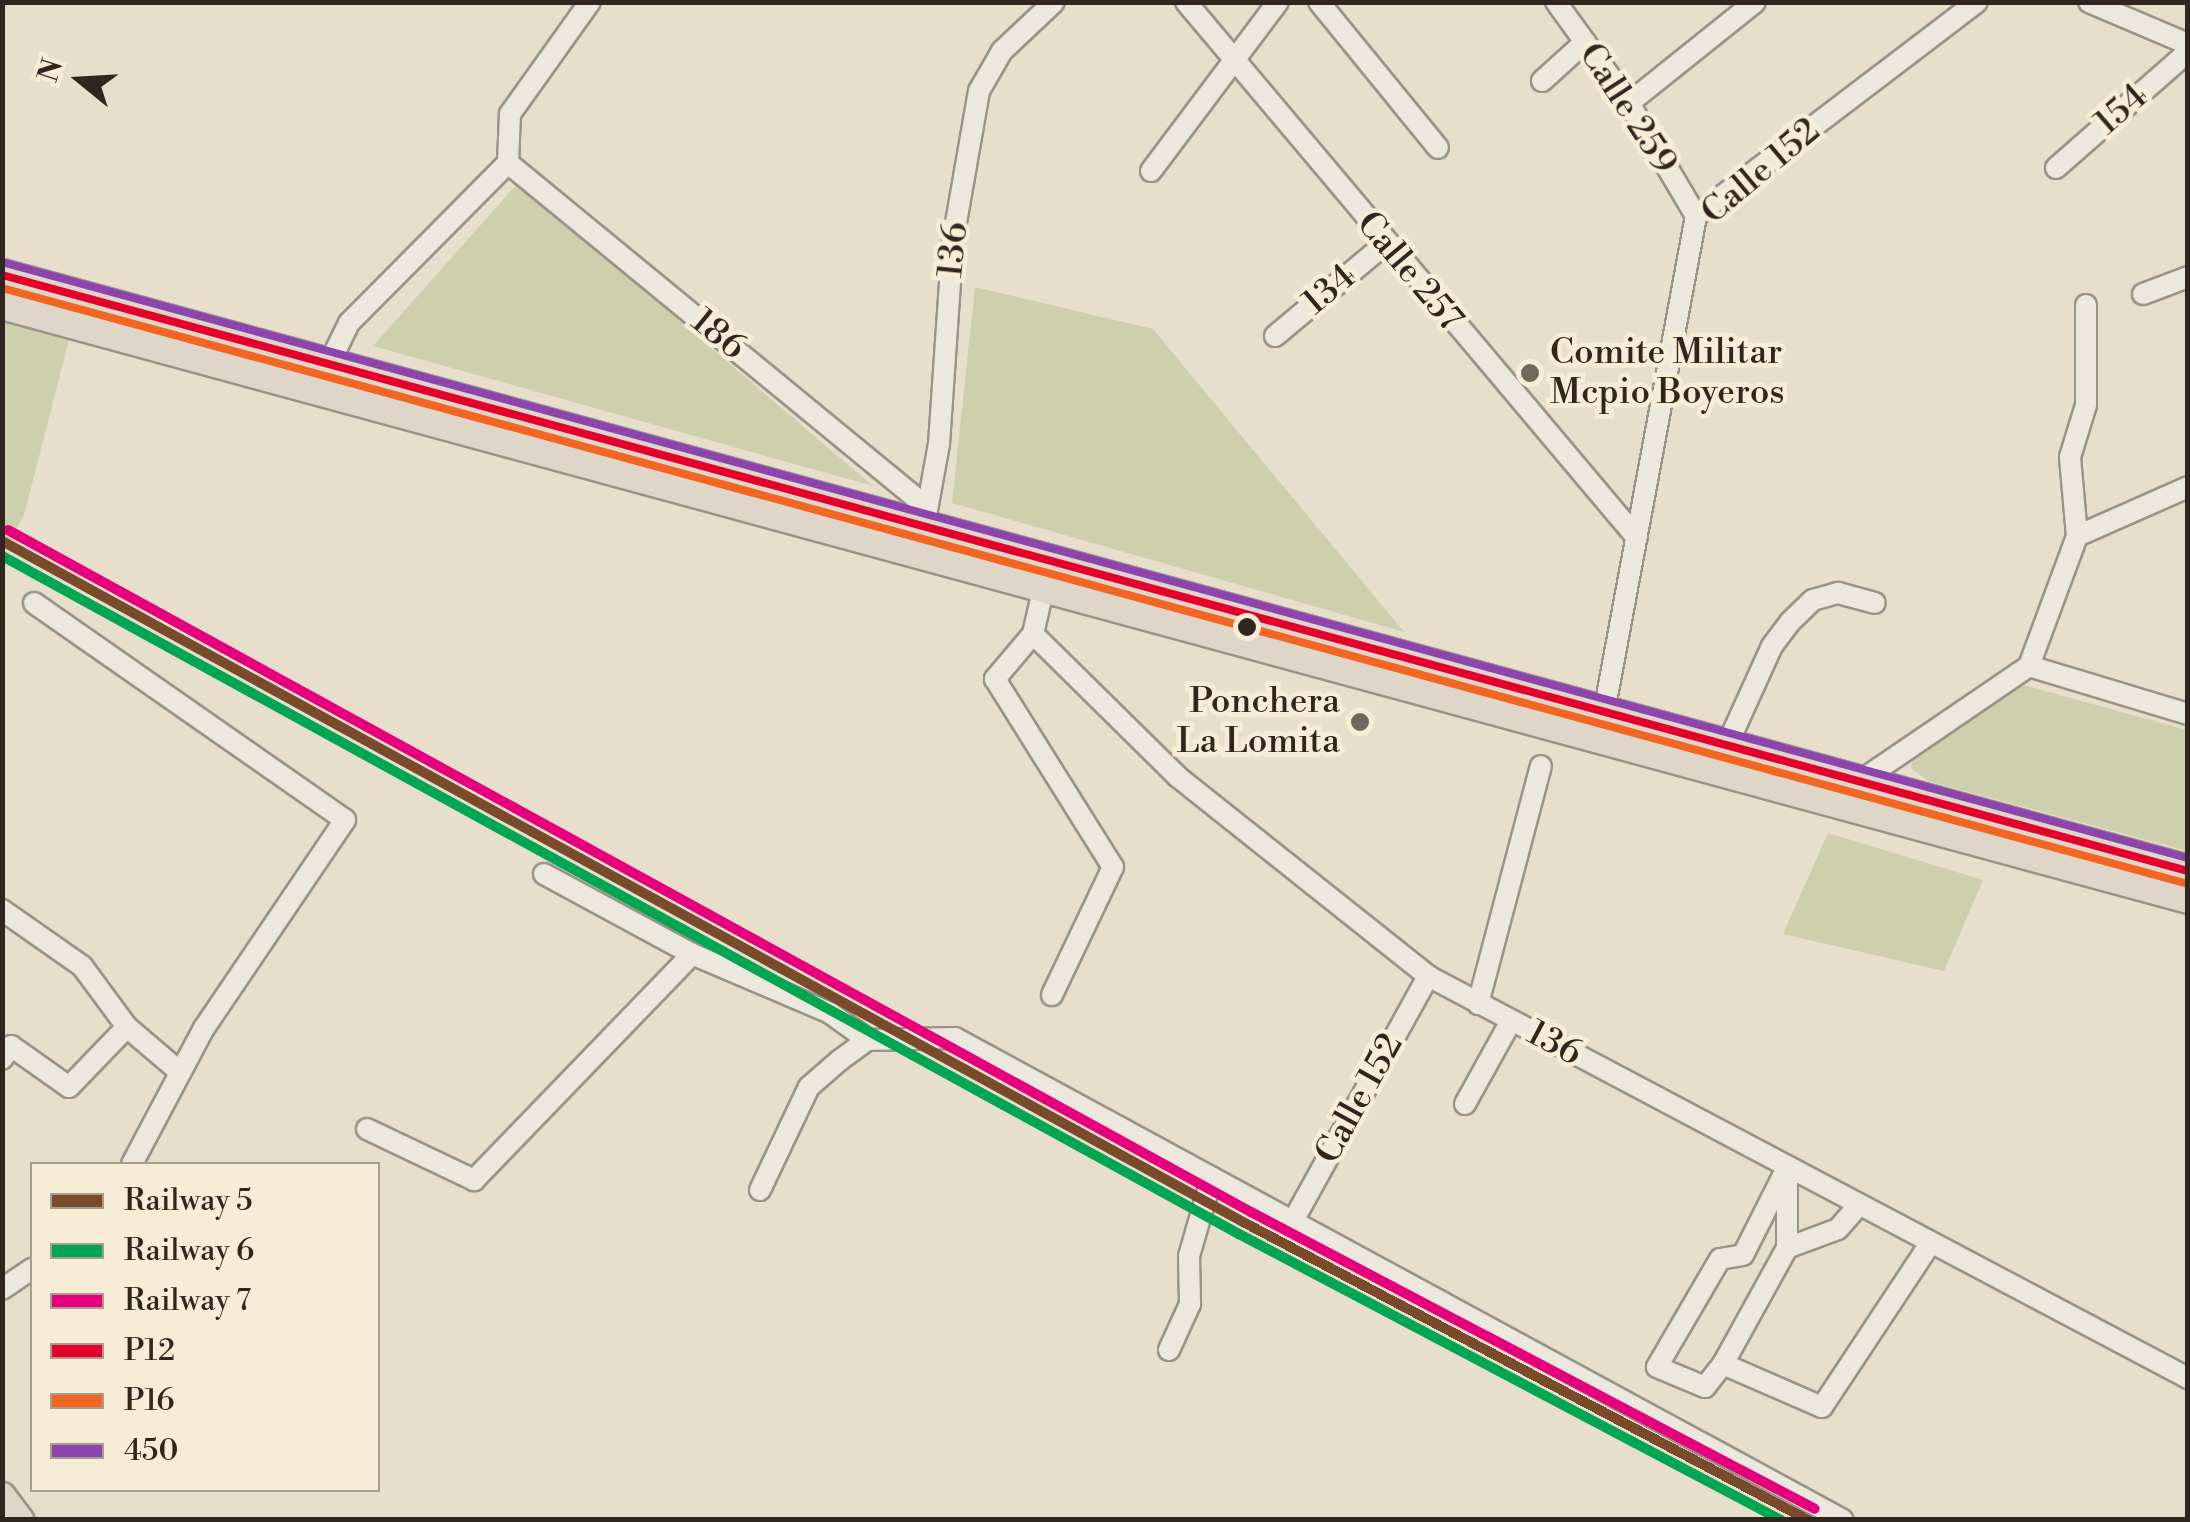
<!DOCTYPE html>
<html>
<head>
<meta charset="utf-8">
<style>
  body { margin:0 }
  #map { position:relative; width:2190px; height:1522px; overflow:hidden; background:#e7dfcc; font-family:"Libre Bodoni",serif }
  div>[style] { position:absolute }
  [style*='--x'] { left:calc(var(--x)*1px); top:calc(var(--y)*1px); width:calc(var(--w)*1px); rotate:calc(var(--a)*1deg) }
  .green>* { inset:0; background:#ced0ad }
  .roads { filter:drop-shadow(2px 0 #999388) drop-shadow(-2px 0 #999388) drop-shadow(0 2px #999388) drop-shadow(0 -2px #999388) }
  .minor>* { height:20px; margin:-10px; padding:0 10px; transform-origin:10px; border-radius:10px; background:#ece8de }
  .major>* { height:25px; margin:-12.5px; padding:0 12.5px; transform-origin:12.5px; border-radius:12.5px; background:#ded7c9 }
  .highway>* { height:30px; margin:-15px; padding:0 15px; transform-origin:15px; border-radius:15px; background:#ded7c9 }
  .bus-1>* { height:8px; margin:-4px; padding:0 4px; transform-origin:4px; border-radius:4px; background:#e4002b }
  .bus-2>* { height:8px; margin:-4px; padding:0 4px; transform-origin:4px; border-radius:4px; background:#f26522 }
  .bus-3>* { height:8px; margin:-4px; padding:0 4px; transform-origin:4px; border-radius:4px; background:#8e44ad }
  .rail-1>* { height:10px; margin:-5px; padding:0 5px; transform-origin:5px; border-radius:5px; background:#7a4b2a }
  .rail-2>* { height:10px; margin:-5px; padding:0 5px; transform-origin:5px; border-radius:5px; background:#00a651 }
  .rail-3>* { height:10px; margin:-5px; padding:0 5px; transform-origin:5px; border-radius:5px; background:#e5007d }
  .dots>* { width:28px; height:28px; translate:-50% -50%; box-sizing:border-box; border:5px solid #f7edd7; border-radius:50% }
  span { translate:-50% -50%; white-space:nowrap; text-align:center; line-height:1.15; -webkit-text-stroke:9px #f7edd7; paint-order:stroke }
  .street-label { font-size:35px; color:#31261f }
  .poi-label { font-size:35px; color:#31261f }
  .left { translate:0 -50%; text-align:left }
  .right { translate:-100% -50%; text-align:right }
  .frame { position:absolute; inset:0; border:5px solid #31261f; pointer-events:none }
  .legend { position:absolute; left:30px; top:1162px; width:350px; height:330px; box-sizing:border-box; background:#f7edd7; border:2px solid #a89d8d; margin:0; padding:12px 18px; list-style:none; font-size:30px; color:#31261f }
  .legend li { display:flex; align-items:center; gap:20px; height:50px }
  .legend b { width:50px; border:2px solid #a89d8d }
  .north { position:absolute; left:30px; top:30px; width:100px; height:100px; -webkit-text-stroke:8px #f7edd7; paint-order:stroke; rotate:288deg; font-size:28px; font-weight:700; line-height:40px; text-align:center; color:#31261f }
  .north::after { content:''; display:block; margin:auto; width:35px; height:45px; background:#31261f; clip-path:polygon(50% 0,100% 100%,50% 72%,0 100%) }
</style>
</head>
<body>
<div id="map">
  <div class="green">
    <i style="clip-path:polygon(518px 183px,873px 486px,373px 346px)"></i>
    <i style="clip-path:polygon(975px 287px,1153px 329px,1404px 632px,952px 503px)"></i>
    <i style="clip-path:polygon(3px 322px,69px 340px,24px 515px,3px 554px)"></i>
    <i style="clip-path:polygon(2020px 684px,2187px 730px,2187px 851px,1928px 781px,1911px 768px,1915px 751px)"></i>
    <i style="clip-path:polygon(1828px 833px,1983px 880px,1944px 971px,1783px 934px)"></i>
  </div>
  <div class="roads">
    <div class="minor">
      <i style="--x:1186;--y:2;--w:700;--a:49.92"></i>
      <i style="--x:1319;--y:2;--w:188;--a:50.8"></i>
      <i style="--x:1556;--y:2;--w:125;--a:54.1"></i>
      <i style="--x:1629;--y:103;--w:131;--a:59.3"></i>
      <i style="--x:2089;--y:2;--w:108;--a:23"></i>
      <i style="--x:1542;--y:81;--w:58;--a:-42.2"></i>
      <i style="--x:1629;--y:103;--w:161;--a:-38.7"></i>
      <i style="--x:508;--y:163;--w:542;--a:39.39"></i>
      <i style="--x:2056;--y:168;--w:176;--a:-41.3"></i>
      <i style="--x:1151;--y:171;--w:211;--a:-53.1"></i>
      <i style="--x:2143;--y:294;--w:48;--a:-20.7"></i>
      <i style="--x:1275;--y:336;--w:143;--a:-39.9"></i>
      <i style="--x:329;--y:364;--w:46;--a:-64"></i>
      <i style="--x:349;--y:323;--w:226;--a:-45.2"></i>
      <i style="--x:508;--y:163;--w:49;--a:-87.7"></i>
      <i style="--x:510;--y:114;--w:138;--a:-54.5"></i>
      <i style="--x:924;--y:527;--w:84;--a:-79.8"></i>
      <i style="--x:939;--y:444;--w:204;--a:-86.1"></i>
      <i style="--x:953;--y:240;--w:151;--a:-80.1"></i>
      <i style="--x:979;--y:91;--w:46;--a:-60.1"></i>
      <i style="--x:1002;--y:51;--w:71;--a:-43.3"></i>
      <i style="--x:2077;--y:536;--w:79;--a:-95.1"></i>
      <i style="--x:2070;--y:457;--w:54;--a:-72.9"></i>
      <i style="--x:2086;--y:405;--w:100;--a:-90"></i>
      <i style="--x:1044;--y:586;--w:49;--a:102.9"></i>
      <i style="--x:1033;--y:634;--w:204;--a:44.6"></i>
      <i style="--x:1178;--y:777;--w:320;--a:38.5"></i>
      <i style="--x:1428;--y:976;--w:860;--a:27.88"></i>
      <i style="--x:34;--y:603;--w:379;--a:34.9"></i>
      <i style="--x:345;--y:820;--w:251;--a:124.1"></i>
      <i style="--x:204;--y:1028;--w:154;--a:117.9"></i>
      <i style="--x:1033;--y:634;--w:59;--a:130.2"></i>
      <i style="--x:995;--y:679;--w:222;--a:57.9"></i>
      <i style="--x:1113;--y:867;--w:142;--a:115.5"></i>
      <i style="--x:2029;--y:666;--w:166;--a:16.8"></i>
      <i style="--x:1605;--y:707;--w:499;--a:-79.5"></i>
      <i style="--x:1696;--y:216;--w:353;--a:-37.3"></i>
      <i style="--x:1728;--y:743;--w:107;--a:-65.6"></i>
      <i style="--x:1772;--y:646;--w:30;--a:-53"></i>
      <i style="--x:1790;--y:622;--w:32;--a:-44"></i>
      <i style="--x:1813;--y:600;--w:26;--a:-16"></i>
      <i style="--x:1838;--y:593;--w:38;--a:15"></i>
      <i style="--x:1862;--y:780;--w:202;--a:-34.3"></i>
      <i style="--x:2029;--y:666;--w:139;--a:-69.7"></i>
      <i style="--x:2077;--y:536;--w:121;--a:-23.8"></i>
      <i style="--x:544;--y:874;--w:168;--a:28.4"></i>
      <i style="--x:692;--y:954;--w:150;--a:23.1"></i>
      <i style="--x:830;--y:1013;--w:47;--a:35.4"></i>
      <i style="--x:2;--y:910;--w:98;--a:35"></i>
      <i style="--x:82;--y:966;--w:76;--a:53.6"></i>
      <i style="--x:127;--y:1027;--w:70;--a:40.3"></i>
      <i style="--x:1478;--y:1004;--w:246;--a:-75.2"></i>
      <i style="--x:2;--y:1059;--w:16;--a:-55"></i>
      <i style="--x:11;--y:1046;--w:71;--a:35.3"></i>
      <i style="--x:69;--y:1087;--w:83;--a:-46"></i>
      <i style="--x:1465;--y:1104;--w:95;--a:-61"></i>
      <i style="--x:367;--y:1129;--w:119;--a:25.5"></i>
      <i style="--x:474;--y:1180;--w:314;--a:-46"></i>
      <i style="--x:1787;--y:1168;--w:97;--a:116.8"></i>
      <i style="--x:1743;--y:1255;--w:23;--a:170"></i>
      <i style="--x:1720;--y:1259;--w:125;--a:120.3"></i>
      <i style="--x:1657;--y:1367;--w:52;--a:22.6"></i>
      <i style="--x:1705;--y:1387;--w:29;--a:-52"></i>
      <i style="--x:1723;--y:1364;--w:108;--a:23.5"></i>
      <i style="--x:1822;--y:1407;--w:196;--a:-56.5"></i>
      <i style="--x:1787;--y:1175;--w:73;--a:90"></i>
      <i style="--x:1787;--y:1248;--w:54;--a:-20.4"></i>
      <i style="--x:1838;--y:1229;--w:30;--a:-49"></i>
      <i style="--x:760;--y:1190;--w:114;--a:-64.6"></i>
      <i style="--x:809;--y:1087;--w:41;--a:-41.1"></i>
      <i style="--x:840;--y:1060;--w:34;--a:-36"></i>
      <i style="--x:868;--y:1040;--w:87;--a:-1.3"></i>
      <i style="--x:955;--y:1038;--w:1010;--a:28.49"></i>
      <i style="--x:1293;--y:1221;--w:280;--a:-61.1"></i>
      <i style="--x:2;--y:1289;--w:36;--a:-34"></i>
      <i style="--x:1169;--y:1350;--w:51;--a:-65.5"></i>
      <i style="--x:1190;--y:1304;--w:48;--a:-91.2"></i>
      <i style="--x:1189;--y:1256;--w:82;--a:-73.8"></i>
      <i style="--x:1723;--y:1364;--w:132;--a:-61.1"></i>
    </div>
    <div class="major">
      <i style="--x:2;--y:1495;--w:31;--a:53"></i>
    </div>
    <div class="highway">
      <i style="--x:2;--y:275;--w:2266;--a:15.25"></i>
      <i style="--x:2;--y:304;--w:2265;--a:15.2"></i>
    </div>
  </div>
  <div class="bus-1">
    <i style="--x:2;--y:275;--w:2266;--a:15.25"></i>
  </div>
  <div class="bus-2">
    <i style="--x:2;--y:288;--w:2263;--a:15.25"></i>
  </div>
  <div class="bus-3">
    <i style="--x:5;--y:263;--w:2263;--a:15.25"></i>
  </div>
  <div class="rail-1">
    <i style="--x:2;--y:541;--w:1418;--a:28.75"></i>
    <i style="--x:1245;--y:1223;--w:637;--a:27.81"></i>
  </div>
  <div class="rail-2">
    <i style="--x:2;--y:556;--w:1411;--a:28.73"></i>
    <i style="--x:1239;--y:1234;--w:613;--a:27.82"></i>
  </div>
  <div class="rail-3">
    <i style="--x:8;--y:530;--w:1418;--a:28.75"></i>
    <i style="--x:1251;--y:1212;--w:637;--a:27.77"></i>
  </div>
  <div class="dots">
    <i style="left:1530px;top:373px;background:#71675c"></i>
    <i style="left:1247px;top:627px;background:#31261f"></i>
    <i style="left:1360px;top:722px;background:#71675c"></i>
  </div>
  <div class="street-label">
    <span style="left:1627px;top:109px;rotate:57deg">Calle 259</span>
    <span style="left:2122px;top:110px;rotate:-41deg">154</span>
    <span style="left:1761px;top:172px;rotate:-40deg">Calle 152</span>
    <span style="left:954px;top:250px;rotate:-84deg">136</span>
    <span style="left:1409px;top:272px;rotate:50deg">Calle 257</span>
    <span style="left:1330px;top:290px;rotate:-40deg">134</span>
    <span style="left:718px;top:335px;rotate:39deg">186</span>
    <span style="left:1554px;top:1044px;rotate:28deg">136</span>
    <span style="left:1360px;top:1099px;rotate:-61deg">Calle 152</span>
  </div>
  <div class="poi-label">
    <span class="left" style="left:1550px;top:373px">Comite Militar<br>Mcpio Boyeros</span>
    <span class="right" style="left:1340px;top:722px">Ponchera<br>La Lomita</span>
  </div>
  <div class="frame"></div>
  <ul class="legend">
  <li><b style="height:12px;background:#7a4b2a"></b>Railway 5</li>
  <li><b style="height:12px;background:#00a651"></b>Railway 6</li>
  <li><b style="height:12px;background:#e5007d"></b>Railway 7</li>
  <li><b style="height:12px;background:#e4002b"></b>P12</li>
  <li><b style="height:12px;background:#f26522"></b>P16</li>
  <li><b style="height:12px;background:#8e44ad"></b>450</li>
  </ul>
  <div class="north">N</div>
</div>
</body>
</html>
